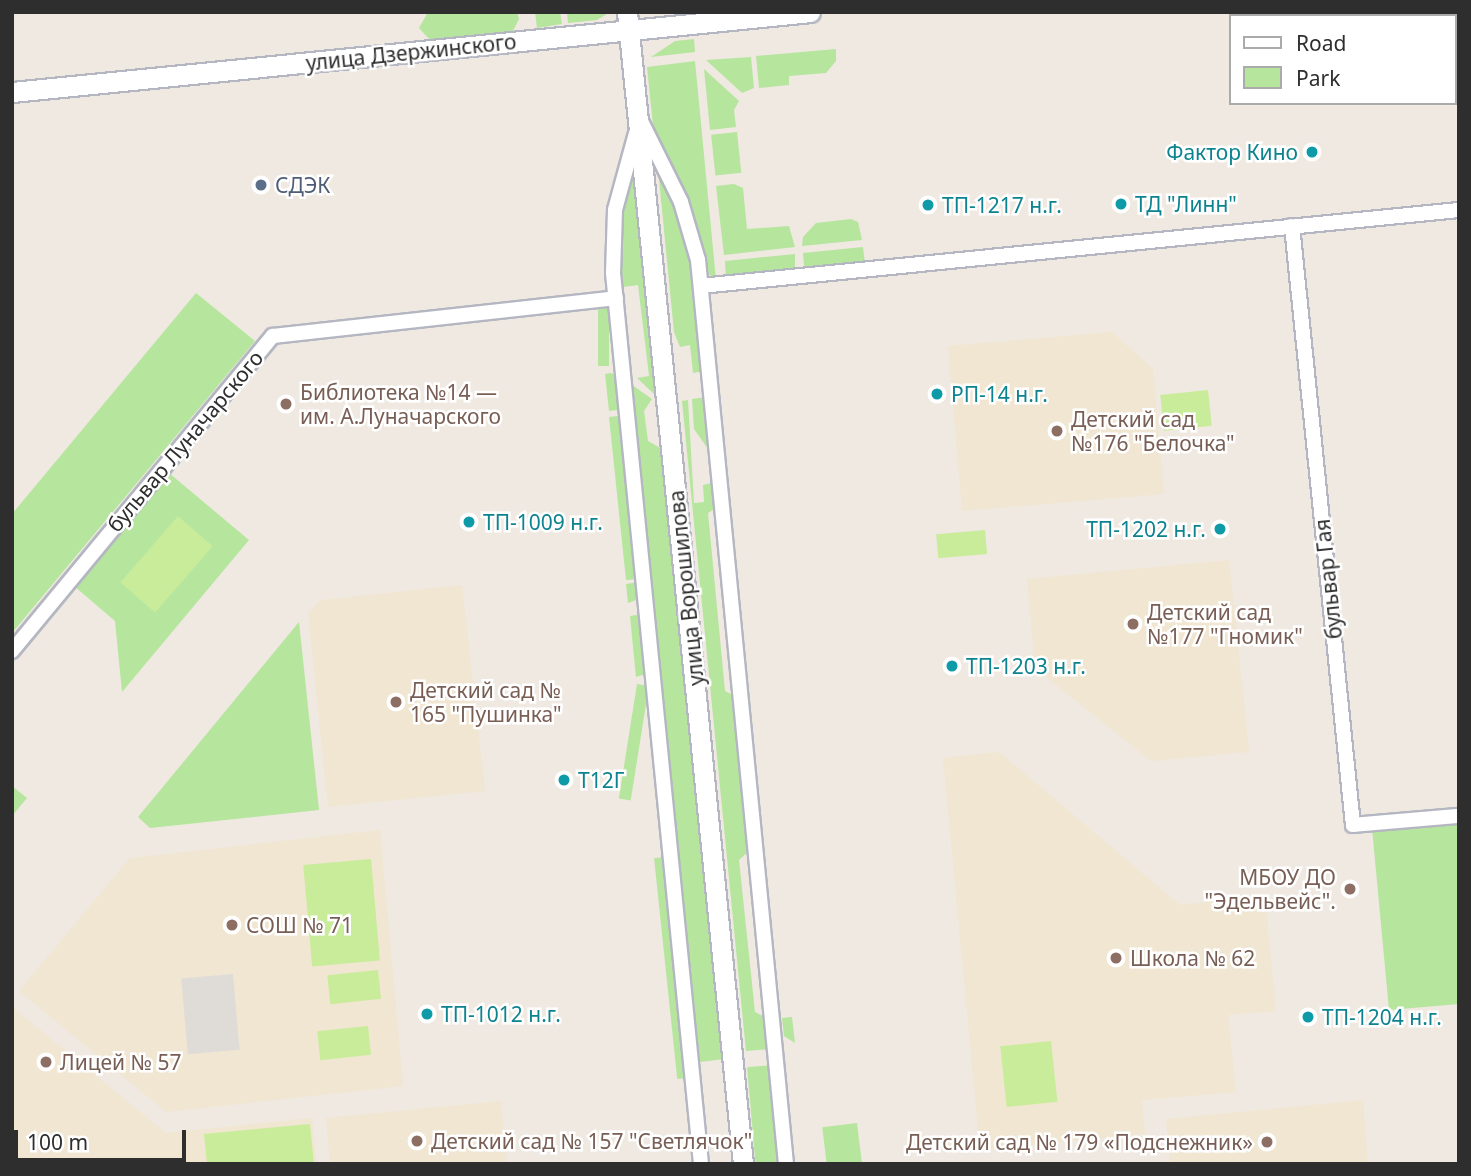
<!DOCTYPE html>
<html>
<head>
<meta charset="utf-8">
<style>
  body { margin:0 }
  #map { position:relative; width:1471px; height:1176px; overflow:hidden; background:#efe9e1; font-family:"Noto Sans",sans-serif }
  div>[style] { position:absolute }
  [style*='--x'] { left:calc(var(--x)*1px); top:calc(var(--y)*1px); width:calc(var(--w)*1px); rotate:calc(var(--a)*1deg) }
  .education>* { inset:0; background:#f0e6d1 }
  .green>* { inset:0; background:#b6e59e; transform-origin:0 0 }
  .pitch>* { inset:0; background:#c9ec9a; transform-origin:0 0 }
  .plaza>* { inset:0; background:#dfdcd8; transform-origin:0 0 }
  .roads { filter:drop-shadow(2px 0 #b4b7c1) drop-shadow(-2px 0 #b4b7c1) drop-shadow(0 2px #b4b7c1) drop-shadow(0 -2px #b4b7c1) }
  .street>* { height:14px; margin:-7px; padding:0 7px; transform-origin:7px; border-radius:7px; background:#fff }
  .secondary>* { height:19px; margin:-9.5px; padding:0 9.5px; transform-origin:9.5px; border-radius:9.5px; background:#fff }
  .dots>* { width:19px; height:19px; translate:-50% -50%; box-sizing:border-box; border:4px solid #fff; border-radius:50% }
  span { translate:-50% -50%; white-space:nowrap; text-align:center; line-height:1.15; -webkit-text-stroke:5px #fff; paint-order:stroke }
  .street-label { font-size:21px; color:#2e2e2e }
  .culture-label { font-size:21px; color:#0d838f }
  .right { translate:-100% -50%; text-align:right }
  .left { translate:0 -50%; text-align:left }
  .service-label { font-size:21px; color:#4e5e75 }
  .education-label { font-size:21px; color:#785e54 }
  .frame { position:absolute; inset:0; border:14px solid #2e2e2e; pointer-events:none }
  .legend { position:absolute; left:1229px; top:14px; width:228px; height:91px; box-sizing:border-box; background:#fff; border:2px solid #ababab; margin:0; padding:9px 12px; list-style:none; font-size:21px; color:#2e2e2e }
  .legend li { display:flex; align-items:center; gap:14px; height:35px }
  .legend b { width:35px; border:2px solid #ababab }
  .scale { position:absolute; left:14px; top:1130px; width:172px; height:32px; box-sizing:border-box; border:4px solid #2e2e2e; border-top:0; padding-left:9px; font-size:21px; line-height:24px; white-space:nowrap; color:#2e2e2e; -webkit-text-stroke:5px #fff; paint-order:stroke }
</style>
</head>
<body>
<div id="map">
  <div class="education">
    <i style="clip-path:polygon(1112px 332px,1153px 369px,1164px 494px,962px 511px,948px 346px)"></i>
    <i style="clip-path:polygon(1229px 560px,1249px 752px,1151px 761px,1035px 668px,1027px 579px)"></i>
    <i style="clip-path:polygon(462px 585px,485px 791px,328px 807px,308px 613px,321px 600px)"></i>
    <i style="clip-path:polygon(999px 752px,1180px 905px,1265px 896px,1276px 1011px,1228px 1015px,1236px 1092px,1142px 1100px,1145px 1134px,980px 1150px,943px 758px)"></i>
    <i style="clip-path:polygon(380px 830px,403px 1086px,166px 1112px,19px 991px,130px 858px)"></i>
    <i style="clip-path:polygon(12px 1007px,166px 1133px,312px 1118px,317px 1164px,12px 1164px)"></i>
    <i style="clip-path:polygon(1363px 1100px,1368px 1164px,1170px 1164px,1166px 1119px)"></i>
    <i style="clip-path:polygon(501px 1101px,507px 1164px,330px 1164px,326px 1118px)"></i>
  </div>
  <div class="green">
    <i style="clip-path:polygon(428px 12px,517px 12px,519px 19px,513px 31px,430px 40px,419px 28px)"></i>
    <i style="clip-path:polygon(535px 12px,560px 12px,562px 24px,537px 28px)"></i>
    <i style="clip-path:polygon(567px 12px,610px 12px,597px 20px,568px 23px)"></i>
    <i style="clip-path:polygon(694px 39px,695px 52px,651px 57px,675px 41px)"></i>
    <i style="clip-path:polygon(836px 49px,836px 61px,826px 73px,789px 76px,789px 85px,759px 88px,756px 56px)"></i>
    <i style="clip-path:polygon(751px 57px,754px 88px,742px 93px,706px 60px)"></i>
    <i style="clip-path:polygon(695px 61px,716px 280px,705px 271px,695px 217px,654px 135px,647px 67px)"></i>
    <i style="clip-path:polygon(704px 69px,739px 101px,734px 110px,736px 127px,710px 130px)"></i>
    <i style="left:737px;top:132px;width:41px;height:26px;rotate:84deg"></i>
    <i style="clip-path:polygon(658px 169px,689px 243px,704px 371px,693px 373px,690px 345px,680px 347px,674px 332px)"></i>
    <i style="clip-path:polygon(634px 171px,658px 393px,654px 394px,637px 378px,649px 376px,638px 285px,623px 287px,618px 235px)"></i>
    <i style="clip-path:polygon(734px 184px,743px 188px,747px 229px,789px 226px,795px 247px,724px 255px,716px 186px)"></i>
    <i style="clip-path:polygon(851px 219px,858px 222px,862px 240px,802px 246px,803px 237px,816px 223px)"></i>
    <i style="clip-path:polygon(863px 247px,865px 264px,807px 270px,804px 265px,803px 253px)"></i>
    <i style="clip-path:polygon(795px 254px,795px 271px,726px 280px,725px 261px)"></i>
    <i style="clip-path:polygon(196px 293px,255px 341px,12px 633px,12px 514px)"></i>
    <i style="left:598px;top:305px;width:11px;height:61px"></i>
    <i style="clip-path:polygon(611px 373px,617px 376px,639px 579px,626px 580px,609px 417px,618px 416px,617px 410px,609px 411px,605px 374px)"></i>
    <i style="clip-path:polygon(632px 385px,652px 399px,644px 411px,648px 441px,662px 449px,724px 1059px,700px 1062px)"></i>
    <i style="clip-path:polygon(706px 397px,716px 508px,708px 513px,725px 691px,735px 696px,752px 848px,739px 860px,755px 1012px,769px 1019px,771px 1049px,746px 1051px,682px 401px,688px 400px,694px 503px,704px 502px,703px 485px,712px 483px,708px 449px,694px 429px,692px 399px)"></i>
    <i style="clip-path:polygon(169px 473px,249px 540px,122px 692px,115px 621px,74px 586px)"></i>
    <i style="clip-path:polygon(639px 582px,639px 599px,628px 603px,626px 584px)"></i>
    <i style="clip-path:polygon(636px 615px,641px 617px,646px 674px,636px 677px,630px 616px)"></i>
    <i style="clip-path:polygon(299px 622px,319px 810px,150px 828px,138px 817px)"></i>
    <i style="left:637px;top:684px;width:12px;height:116px;rotate:9deg"></i>
    <i style="clip-path:polygon(12px 786px,27px 798px,12px 816px)"></i>
    <i style="clip-path:polygon(1459px 821px,1459px 1004px,1389px 1010px,1372px 828px)"></i>
    <i style="left:666px;top:857px;width:222px;height:12px;rotate:84deg"></i>
    <i style="clip-path:polygon(792px 1017px,795px 1043px,784px 1036px,782px 1018px)"></i>
    <i style="left:773px;top:1065px;width:99px;height:26px;rotate:85deg"></i>
    <i style="left:857px;top:1123px;width:41px;height:35px;rotate:83deg"></i>
  </div>
  <div class="pitch">
    <i style="left:1208px;top:390px;width:36px;height:48px;rotate:84deg"></i>
    <i style="left:178px;top:516px;width:46px;height:88px;rotate:41deg"></i>
    <i style="left:985px;top:530px;width:24px;height:49px;rotate:85deg"></i>
    <i style="left:371px;top:859px;width:102px;height:68px;rotate:85deg"></i>
    <i style="left:378px;top:970px;width:29px;height:51px;rotate:84deg"></i>
    <i style="left:368px;top:1026px;width:29px;height:51px;rotate:84deg"></i>
    <i style="left:1051px;top:1041px;width:61px;height:51px;rotate:84deg"></i>
    <i style="clip-path:polygon(310px 1124px,314px 1164px,207px 1164px,204px 1134px)"></i>
  </div>
  <div class="plaza">
    <i style="left:233px;top:974px;width:76px;height:52px;rotate:85deg"></i>
  </div>
  <div class="roads">
    <div class="street">
      <i style="--x:642;--y:123;--w:88;--a:63.7"></i>
      <i style="--x:681;--y:202;--w:60;--a:73.7"></i>
      <i style="--x:698;--y:260;--w:908;--a:84.44"></i>
      <i style="--x:636;--y:133;--w:80;--a:105.3"></i>
      <i style="--x:615;--y:210;--w:63;--a:91.8"></i>
      <i style="--x:613;--y:273;--w:895;--a:84.36"></i>
      <i style="--x:1292;--y:226;--w:602;--a:84.19"></i>
      <i style="--x:1353;--y:825;--w:106;--a:-4.9"></i>
      <i style="--x:701;--y:286;--w:762;--a:-5.73"></i>
      <i style="--x:12;--y:651;--w:409;--a:-50.4"></i>
      <i style="--x:273;--y:336;--w:345;--a:-6.3"></i>
    </div>
    <div class="secondary">
      <i style="--x:627;--y:12;--w:1158;--a:84.25"></i>
      <i style="--x:12;--y:92;--w:802;--a:-5.72"></i>
    </div>
  </div>
  <div class="dots">
    <i style="left:1312px;top:152px;background:#0f9aa8"></i>
    <i style="left:261px;top:185px;background:#5c6f8a"></i>
    <i style="left:1121px;top:204px;background:#0f9aa8"></i>
    <i style="left:928px;top:205px;background:#0f9aa8"></i>
    <i style="left:937px;top:394px;background:#0f9aa8"></i>
    <i style="left:286px;top:404px;background:#8d6e63"></i>
    <i style="left:1057px;top:431px;background:#8d6e63"></i>
    <i style="left:469px;top:522px;background:#0f9aa8"></i>
    <i style="left:1220px;top:529px;background:#0f9aa8"></i>
    <i style="left:1133px;top:624px;background:#8d6e63"></i>
    <i style="left:952px;top:666px;background:#0f9aa8"></i>
    <i style="left:396px;top:702px;background:#8d6e63"></i>
    <i style="left:564px;top:780px;background:#0f9aa8"></i>
    <i style="left:1350px;top:889px;background:#8d6e63"></i>
    <i style="left:232px;top:925px;background:#8d6e63"></i>
    <i style="left:1116px;top:958px;background:#8d6e63"></i>
    <i style="left:427px;top:1014px;background:#0f9aa8"></i>
    <i style="left:1308px;top:1017px;background:#0f9aa8"></i>
    <i style="left:46px;top:1062px;background:#8d6e63"></i>
    <i style="left:417px;top:1141px;background:#8d6e63"></i>
    <i style="left:1267px;top:1142px;background:#8d6e63"></i>
  </div>
  <div class="street-label">
    <span style="left:411px;top:52px;rotate:-6deg">улица Дзержинского</span>
    <span style="left:185px;top:441px;rotate:-50deg">бульвар Луначарского</span>
    <span style="left:1328px;top:579px;rotate:-96deg">бульвар Гая</span>
    <span style="left:686px;top:588px;rotate:-96deg">улица Ворошилова</span>
  </div>
  <div class="culture-label">
    <span class="right" style="left:1298px;top:152px">Фактор Кино</span>
    <span class="left" style="left:1135px;top:204px">ТД "Линн"</span>
    <span class="left" style="left:942px;top:205px">ТП-1217 н.г.</span>
    <span class="left" style="left:951px;top:394px">РП-14 н.г.</span>
    <span class="left" style="left:483px;top:522px">ТП-1009 н.г.</span>
    <span class="right" style="left:1206px;top:529px">ТП-1202 н.г.</span>
    <span class="left" style="left:966px;top:666px">ТП-1203 н.г.</span>
    <span class="left" style="left:578px;top:780px">T12Г</span>
    <span class="left" style="left:441px;top:1014px">ТП-1012 н.г.</span>
    <span class="left" style="left:1322px;top:1017px">ТП-1204 н.г.</span>
  </div>
  <div class="service-label">
    <span class="left" style="left:275px;top:185px">СДЭК</span>
  </div>
  <div class="education-label">
    <span class="left" style="left:300px;top:404px">Библиотека №14 —<br>им. А.Луначарского</span>
    <span class="left" style="left:1071px;top:431px">Детский сад<br>№176 "Белочка"</span>
    <span class="left" style="left:1147px;top:624px">Детский сад<br>№177 "Гномик"</span>
    <span class="left" style="left:410px;top:702px">Детский сад №<br>165 "Пушинка"</span>
    <span class="right" style="left:1336px;top:889px">МБОУ ДО<br>"Эдельвейс".</span>
    <span class="left" style="left:246px;top:925px">СОШ № 71</span>
    <span class="left" style="left:1130px;top:958px">Школа № 62</span>
    <span class="left" style="left:60px;top:1062px">Лицей № 57</span>
    <span class="left" style="left:431px;top:1141px">Детский сад № 157 "Светлячок"</span>
    <span class="right" style="left:1253px;top:1142px">Детский сад № 179 «Подснежник»</span>
  </div>
  <div class="frame"></div>
  <ul class="legend">
  <li><b style="height:9px;background:#fff"></b>Road</li>
  <li><b style="height:19px;background:#b6e59e"></b>Park</li>
  </ul>
  <div class="scale">100 m</div>
</div>
</body>
</html>
